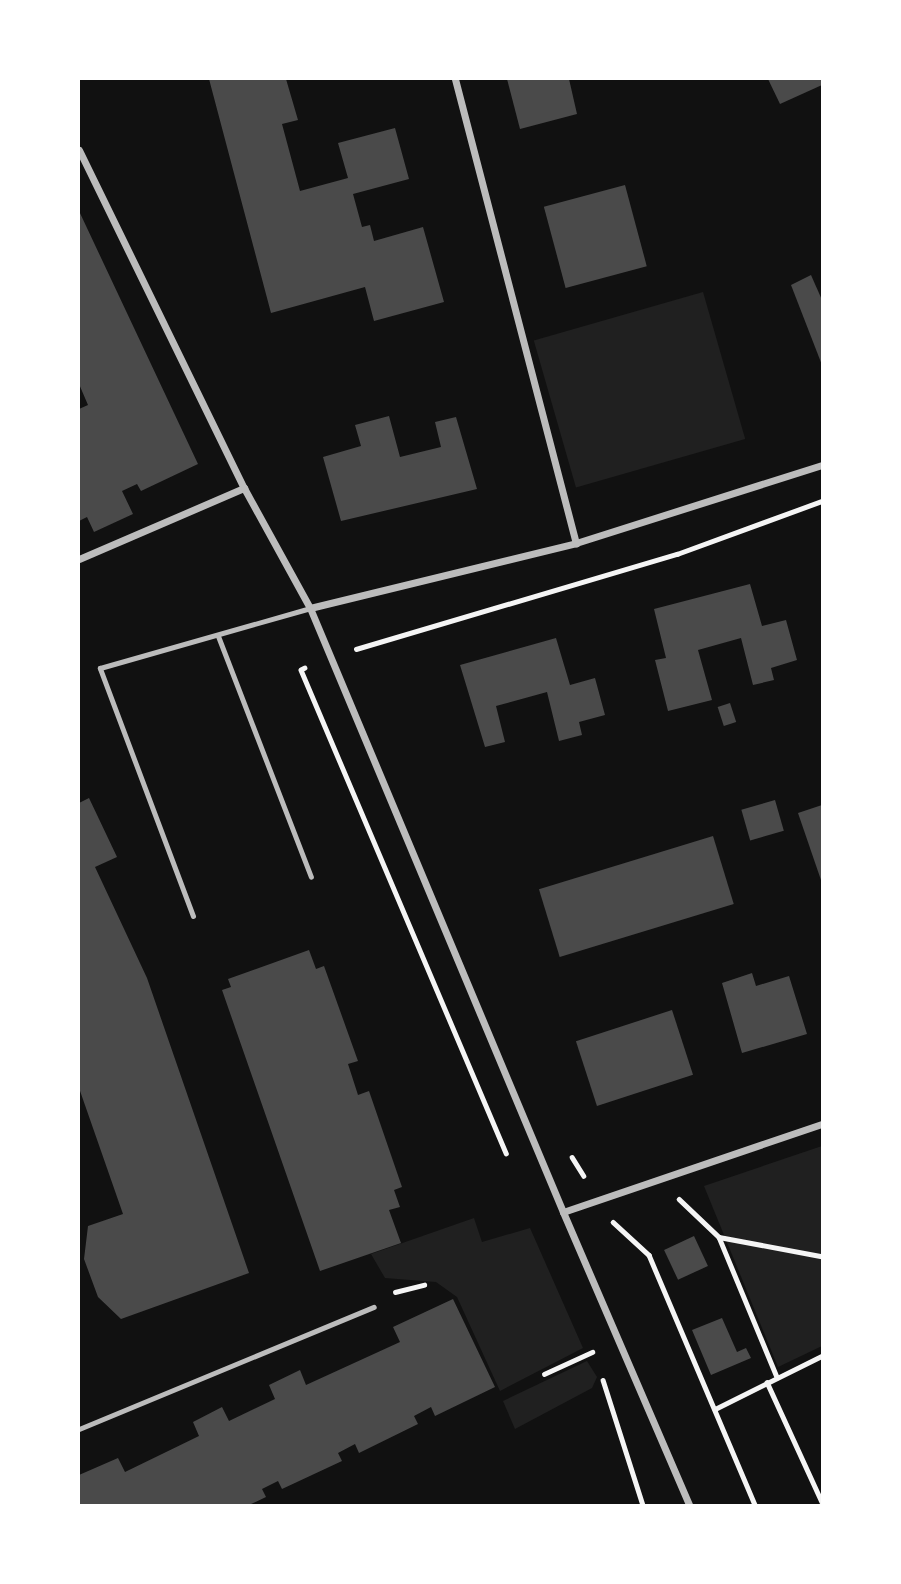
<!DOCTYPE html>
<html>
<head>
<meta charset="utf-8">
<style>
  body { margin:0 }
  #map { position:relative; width:901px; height:1584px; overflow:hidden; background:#111; font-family:"Public Sans",sans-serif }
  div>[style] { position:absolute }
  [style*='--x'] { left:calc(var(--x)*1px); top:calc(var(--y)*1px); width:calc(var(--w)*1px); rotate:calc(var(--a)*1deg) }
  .green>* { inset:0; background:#202020; transform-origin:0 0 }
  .building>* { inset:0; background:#4a4a4a; transform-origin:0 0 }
  .path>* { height:4.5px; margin:-2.25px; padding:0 2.25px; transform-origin:2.25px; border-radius:2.25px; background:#f5f5f5 }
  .service>* { height:5px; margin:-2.5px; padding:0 2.5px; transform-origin:2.5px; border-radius:2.5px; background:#bcbcbc }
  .minor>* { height:7px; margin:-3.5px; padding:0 3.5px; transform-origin:3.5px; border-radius:3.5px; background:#bcbcbc }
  span { translate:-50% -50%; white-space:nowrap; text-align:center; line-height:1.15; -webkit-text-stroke:6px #fff; paint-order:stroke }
  .frame { position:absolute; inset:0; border:80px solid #fff; pointer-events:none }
</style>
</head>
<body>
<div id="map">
  <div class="green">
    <i style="left:703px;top:292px;width:153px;height:176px;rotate:74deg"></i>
    <i style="clip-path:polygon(822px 1146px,822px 1346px,778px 1367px,704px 1186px)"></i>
    <i style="clip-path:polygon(474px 1218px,482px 1242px,530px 1228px,583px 1348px,500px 1391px,457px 1297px,436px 1282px,385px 1278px,371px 1254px)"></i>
    <i style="clip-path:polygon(587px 1361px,597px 1377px,592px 1388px,515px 1429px,503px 1401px)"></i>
  </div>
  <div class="building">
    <i style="clip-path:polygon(209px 79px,286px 79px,298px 120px,282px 124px,300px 191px,348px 178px,338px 143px,395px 128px,409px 179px,353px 194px,362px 227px,370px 225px,374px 241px,423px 227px,444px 302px,374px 321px,365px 287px,271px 313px)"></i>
    <i style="clip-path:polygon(507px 79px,569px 79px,577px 114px,520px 129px)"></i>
    <i style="clip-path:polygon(768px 79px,822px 79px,822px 85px,780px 104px)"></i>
    <i style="left:625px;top:185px;width:84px;height:84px;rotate:75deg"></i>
    <i style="clip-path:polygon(79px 211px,198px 464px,141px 491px,137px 484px,122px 491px,133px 514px,94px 532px,87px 517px,79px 521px,79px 409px,88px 405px,79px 384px)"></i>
    <i style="clip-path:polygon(811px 275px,822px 300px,822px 365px,791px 285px)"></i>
    <i style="clip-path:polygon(389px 416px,400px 457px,441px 447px,435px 422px,456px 417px,477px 489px,341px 521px,323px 457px,361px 446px,355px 425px)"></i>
    <i style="clip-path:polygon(750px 584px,762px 626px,786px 620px,797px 660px,771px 668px,774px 680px,753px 685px,741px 638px,698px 650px,712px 700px,668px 711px,655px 660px,666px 658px,654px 609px)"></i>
    <i style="clip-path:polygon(556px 638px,570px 685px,595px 678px,605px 715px,579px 722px,582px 735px,559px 741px,547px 692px,496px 706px,505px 742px,485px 747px,460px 665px)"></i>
    <i style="left:730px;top:703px;width:20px;height:13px;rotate:72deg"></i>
    <i style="clip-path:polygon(89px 798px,117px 857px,95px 867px,147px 978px,249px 1273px,121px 1319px,98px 1297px,84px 1259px,88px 1226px,123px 1214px,79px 1088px,79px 803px)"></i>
    <i style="left:775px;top:800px;width:32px;height:35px;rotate:74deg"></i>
    <i style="clip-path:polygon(822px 805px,822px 883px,798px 813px)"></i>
    <i style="left:713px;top:836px;width:71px;height:182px;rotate:73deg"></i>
    <i style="clip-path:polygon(309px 950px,316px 969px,324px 966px,358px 1061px,348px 1064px,358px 1095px,369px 1091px,402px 1187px,394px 1190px,400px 1207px,389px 1210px,401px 1243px,320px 1271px,222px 990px,231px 987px,228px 979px)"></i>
    <i style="clip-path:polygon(752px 973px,756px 986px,789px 976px,807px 1034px,742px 1053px,722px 983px)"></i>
    <i style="left:672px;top:1010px;width:68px;height:101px;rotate:72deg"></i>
    <i style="left:694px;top:1236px;width:33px;height:33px;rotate:65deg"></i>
    <i style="clip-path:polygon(453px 1299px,495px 1387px,435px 1416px,431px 1407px,414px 1416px,418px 1424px,359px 1453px,355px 1444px,338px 1453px,342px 1461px,282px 1489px,278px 1481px,262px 1489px,266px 1497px,249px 1505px,79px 1505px,79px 1475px,118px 1458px,125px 1472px,199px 1436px,193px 1422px,222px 1407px,229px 1421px,275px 1399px,269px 1385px,300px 1370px,306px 1385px,400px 1342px,393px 1327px)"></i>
    <i style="clip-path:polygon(722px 1318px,737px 1352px,746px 1348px,751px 1358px,711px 1375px,692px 1330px)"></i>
  </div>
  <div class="path">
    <i style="--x:356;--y:649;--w:335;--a:-16.5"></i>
    <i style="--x:677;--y:554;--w:154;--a:-20.1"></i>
    <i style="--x:305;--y:668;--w:4;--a:153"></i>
    <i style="--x:301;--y:670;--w:525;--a:67"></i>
    <i style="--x:572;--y:1157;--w:22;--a:58"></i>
    <i style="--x:679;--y:1199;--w:55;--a:43.5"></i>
    <i style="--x:719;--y:1237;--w:104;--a:10.6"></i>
    <i style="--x:613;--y:1222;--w:49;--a:42.5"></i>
    <i style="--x:649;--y:1255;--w:272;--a:67"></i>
    <i style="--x:719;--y:1237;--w:152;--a:67.5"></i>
    <i style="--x:395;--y:1292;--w:30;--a:-14"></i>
    <i style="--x:544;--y:1374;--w:53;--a:-24.6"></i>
    <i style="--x:603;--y:1380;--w:131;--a:72.3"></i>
    <i style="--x:767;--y:1382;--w:132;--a:65.4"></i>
    <i style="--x:715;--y:1409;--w:119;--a:-26.4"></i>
  </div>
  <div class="service">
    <i style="--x:218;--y:636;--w:258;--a:68.9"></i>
    <i style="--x:193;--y:916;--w:265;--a:-110.6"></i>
    <i style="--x:100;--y:668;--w:218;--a:-15.9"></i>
    <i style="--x:79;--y:1429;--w:319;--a:-22.5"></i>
  </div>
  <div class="minor">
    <i style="--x:455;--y:79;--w:480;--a:75.4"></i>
    <i style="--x:79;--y:150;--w:376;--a:64"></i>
    <i style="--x:79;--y:559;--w:180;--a:-23.3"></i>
    <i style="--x:244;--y:488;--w:137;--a:61.2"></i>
    <i style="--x:310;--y:608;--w:655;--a:67.27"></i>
    <i style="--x:563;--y:1212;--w:274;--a:-18.8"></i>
    <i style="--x:310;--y:608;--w:274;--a:-13.7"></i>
    <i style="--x:576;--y:543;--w:258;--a:-17.6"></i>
    <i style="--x:563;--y:1212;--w:319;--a:66.7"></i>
  </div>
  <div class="frame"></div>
</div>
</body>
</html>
